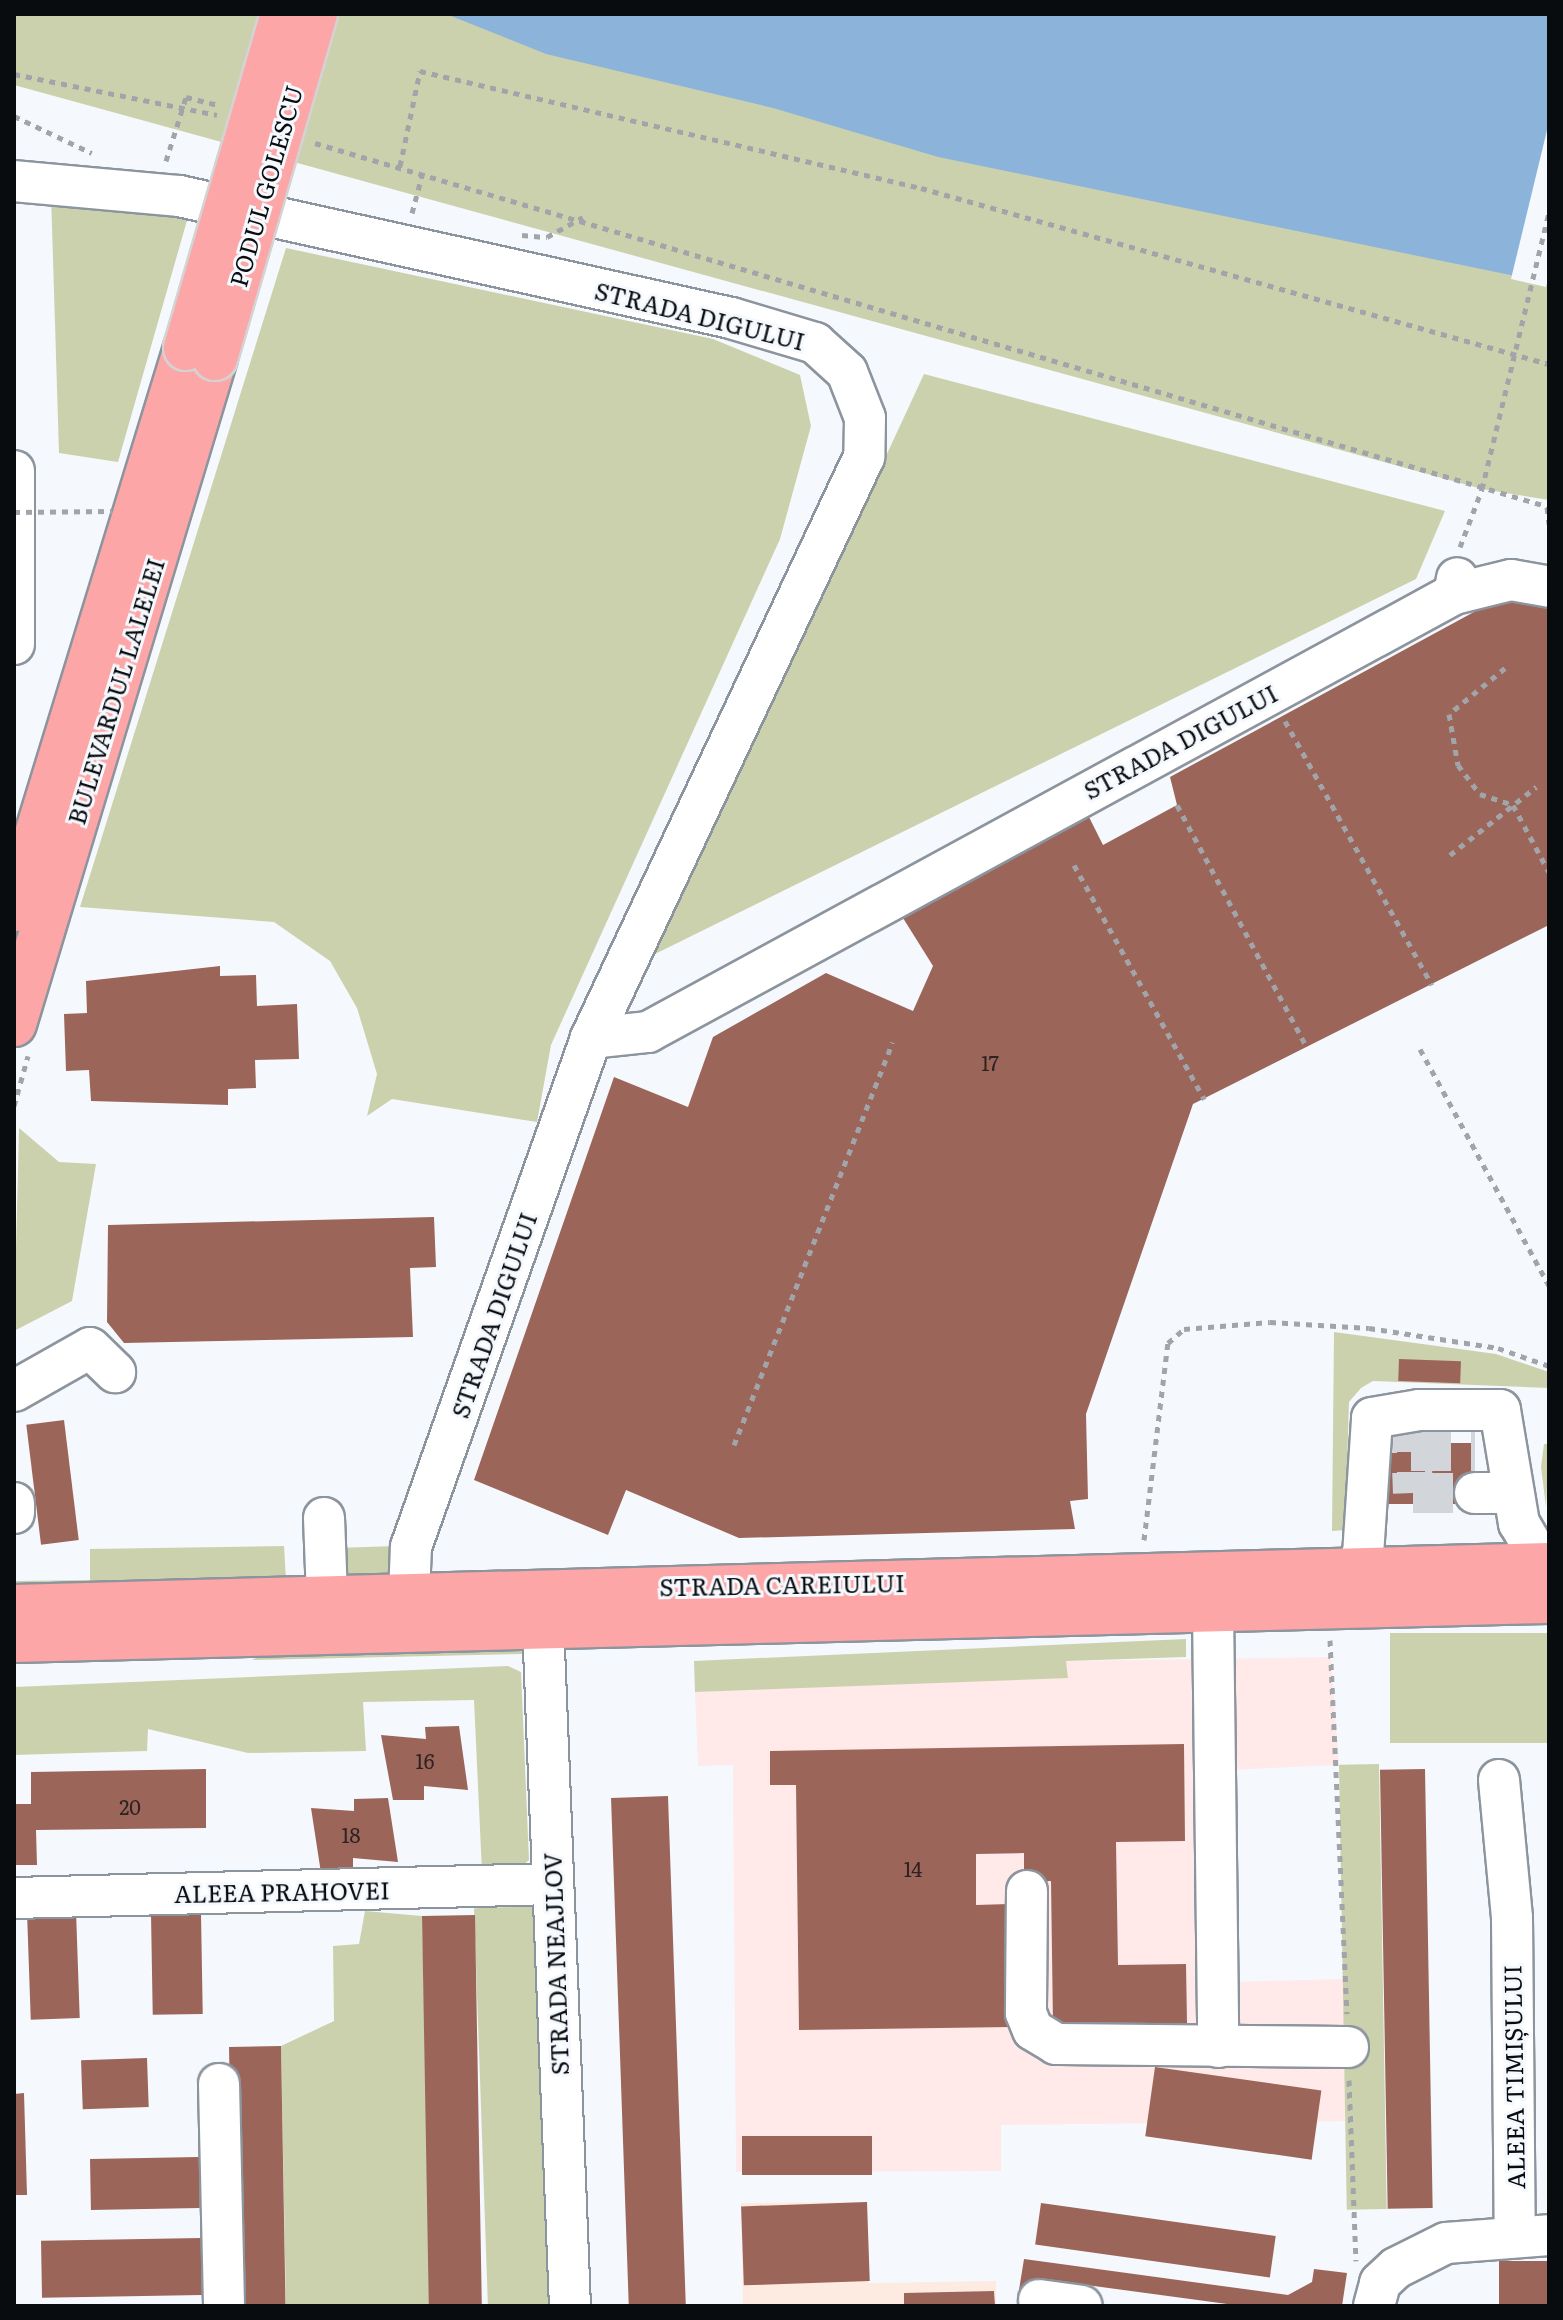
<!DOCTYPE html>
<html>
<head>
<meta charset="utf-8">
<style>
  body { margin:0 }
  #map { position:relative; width:1563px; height:2320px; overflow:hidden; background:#f5f9fd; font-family:Literata,serif }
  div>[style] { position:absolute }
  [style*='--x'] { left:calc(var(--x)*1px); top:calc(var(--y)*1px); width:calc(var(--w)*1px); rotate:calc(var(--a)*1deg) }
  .industrial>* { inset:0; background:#ffe9e9 }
  .education>* { inset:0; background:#fdebe1 }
  .green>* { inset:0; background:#ccd1ad; transform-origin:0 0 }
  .water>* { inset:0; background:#8cb4db }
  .pier>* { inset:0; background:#f5f9fd }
  .building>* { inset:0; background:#9b6659; transform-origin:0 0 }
  .minor-tunnel>* { height:40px; margin-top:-20px; transform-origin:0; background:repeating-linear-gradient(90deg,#d2d5d9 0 40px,transparent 0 60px) }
  .path>* { height:5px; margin-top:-2.5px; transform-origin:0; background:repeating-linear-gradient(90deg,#a1a4a8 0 6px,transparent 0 12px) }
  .roads { filter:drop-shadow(2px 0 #8c949d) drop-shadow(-2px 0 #8c949d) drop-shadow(0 2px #8c949d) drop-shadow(0 -2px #8c949d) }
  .minor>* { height:40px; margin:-20px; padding:0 20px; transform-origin:20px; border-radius:20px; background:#fff }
  .major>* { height:44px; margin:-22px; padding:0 22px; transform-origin:22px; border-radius:22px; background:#fda6a7 }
  .path-bridge>* { height:5px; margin-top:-2.5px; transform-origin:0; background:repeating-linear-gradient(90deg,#a1a4a8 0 6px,transparent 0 12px) }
  .bridges { filter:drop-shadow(2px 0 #d3d3d4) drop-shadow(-2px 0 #d3d3d4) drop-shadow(0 2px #d3d3d4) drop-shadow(0 -2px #d3d3d4) }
  .major-bridge>* { height:44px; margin:-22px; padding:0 22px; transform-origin:22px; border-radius:22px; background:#fda6a7 }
  span { translate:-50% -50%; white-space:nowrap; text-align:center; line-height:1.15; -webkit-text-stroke:6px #f5f9fd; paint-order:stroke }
  .number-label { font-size:20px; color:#2e2222 }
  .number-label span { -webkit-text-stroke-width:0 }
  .street-label { font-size:24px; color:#090c0f }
  .frame { position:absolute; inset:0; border:16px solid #090c0f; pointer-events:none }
</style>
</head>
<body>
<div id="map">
  <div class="industrial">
    <i style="clip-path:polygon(1331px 1657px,1339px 1765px,1227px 1770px,1229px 1982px,1347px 1979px,1350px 2121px,1001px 2125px,1001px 2171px,736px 2172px,733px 1765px,698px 1766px,695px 1692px,1068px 1677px,1065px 1661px)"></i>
  </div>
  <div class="education">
    <i style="clip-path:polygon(866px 2202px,868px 2283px,996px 2281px,996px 2306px,743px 2306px,741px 2203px)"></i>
  </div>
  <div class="green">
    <i style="clip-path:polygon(14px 14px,1549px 14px,1549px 500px,1482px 489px,14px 85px)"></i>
    <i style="clip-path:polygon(51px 194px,190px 210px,118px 462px,59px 453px)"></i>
    <i style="clip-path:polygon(286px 248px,713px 339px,800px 375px,811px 426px,780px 539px,551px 1045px,537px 1122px,392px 1099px,367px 1116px,377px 1074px,357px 1008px,330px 961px,274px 922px,80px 907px)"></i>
    <i style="clip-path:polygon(924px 374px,1445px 511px,1416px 579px,655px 954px)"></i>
    <i style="clip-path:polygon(19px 1128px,59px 1162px,96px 1164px,72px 1301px,14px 1331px)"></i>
    <i style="clip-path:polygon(1334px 1332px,1496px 1354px,1549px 1372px,1549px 1388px,1373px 1381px,1361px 1388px,1349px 1402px,1345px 1530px,1332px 1531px)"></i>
    <i style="clip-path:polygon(1544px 1444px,1549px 1444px,1546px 1507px,1541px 1467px)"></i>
    <i style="clip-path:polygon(284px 1546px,286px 1580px,14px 1597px,14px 1581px,90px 1580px,90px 1549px)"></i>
    <i style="clip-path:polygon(396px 1546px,386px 1578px,344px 1578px,335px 1548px)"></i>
    <i style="clip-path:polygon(521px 1633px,522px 1654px,252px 1660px,273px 1650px)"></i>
    <i style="left:1549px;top:1633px;width:110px;height:159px;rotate:90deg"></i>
    <i style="clip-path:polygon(1186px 1639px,1186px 1657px,1066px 1661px,1068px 1678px,695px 1692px,694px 1661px)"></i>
    <i style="clip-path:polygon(508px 1666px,521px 1672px,529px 1860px,514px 1873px,482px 1872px,474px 1700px,363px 1702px,366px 1751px,248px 1753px,148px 1729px,147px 1751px,14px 1755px,14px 1687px)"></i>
    <i style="left:1379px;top:1764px;width:445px;height:40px;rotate:89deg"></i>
    <i style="left:542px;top:1906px;width:400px;height:68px;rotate:88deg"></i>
    <i style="clip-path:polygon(365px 1911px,422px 1916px,432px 2306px,286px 2306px,281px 2046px,334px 2021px,333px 1946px,359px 1944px)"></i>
  </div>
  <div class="water">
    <i style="clip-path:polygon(446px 14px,1549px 14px,1549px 283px,938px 157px,773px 108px,546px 54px)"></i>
  </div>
  <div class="pier">
    <i style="clip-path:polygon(1549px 122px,1549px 275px,1546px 287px,1511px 279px)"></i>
  </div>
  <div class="building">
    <i style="clip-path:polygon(1520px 587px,1549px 592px,1549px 925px,1193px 1104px,1086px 1414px,1088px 1499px,1070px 1501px,1075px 1529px,739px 1538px,626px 1490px,608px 1535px,474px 1480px,614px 1077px,688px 1107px,713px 1037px,826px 973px,913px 1011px,933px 966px,903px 918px,1088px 815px,1103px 845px,1177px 805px,1170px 777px)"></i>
    <i style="clip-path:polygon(220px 966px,220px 976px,256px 975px,257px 1006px,297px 1004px,299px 1059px,255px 1060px,256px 1088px,228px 1089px,228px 1105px,91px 1101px,89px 1070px,66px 1071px,64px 1014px,87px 1013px,86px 981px)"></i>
    <i style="clip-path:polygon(434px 1217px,436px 1267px,410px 1268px,413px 1337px,124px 1343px,107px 1322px,108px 1225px)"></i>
    <i style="left:1399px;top:1359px;width:62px;height:22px;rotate:2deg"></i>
    <i style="left:64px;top:1420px;width:121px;height:38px;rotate:83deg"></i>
    <i style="left:1373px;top:1443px;width:102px;height:61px"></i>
    <i style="clip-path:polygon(459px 1726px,468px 1790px,424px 1786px,424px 1800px,393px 1800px,381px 1735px,426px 1739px,425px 1727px)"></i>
    <i style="clip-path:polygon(1184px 1744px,1185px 1841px,1116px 1842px,1118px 1965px,1186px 1964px,1187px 2023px,1053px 2025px,1051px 1881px,1024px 1882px,1024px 1853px,976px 1854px,976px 1905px,1009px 1904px,1011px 2027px,799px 2030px,796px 1785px,770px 1785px,770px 1751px)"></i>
    <i style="clip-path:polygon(206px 1769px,206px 1828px,36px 1830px,37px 1865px,14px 1865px,14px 1804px,31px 1804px,31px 1772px)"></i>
    <i style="left:1425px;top:1769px;width:439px;height:45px;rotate:89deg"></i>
    <i style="left:668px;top:1796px;width:510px;height:57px;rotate:88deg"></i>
    <i style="clip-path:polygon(388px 1798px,398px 1862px,353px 1858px,353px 1872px,321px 1873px,311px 1808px,354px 1811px,354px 1799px)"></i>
    <i style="left:76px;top:1911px;width:107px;height:49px;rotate:88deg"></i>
    <i style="left:201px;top:1914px;width:100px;height:50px;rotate:89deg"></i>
    <i style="left:475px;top:1915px;width:391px;height:53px;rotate:89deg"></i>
    <i style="left:281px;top:2046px;width:260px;height:52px;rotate:89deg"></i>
    <i style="left:147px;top:2058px;width:49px;height:66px;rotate:88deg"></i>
    <i style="left:1155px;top:2067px;width:168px;height:70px;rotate:8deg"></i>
    <i style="clip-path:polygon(24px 2093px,27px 2195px,14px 2195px,14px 2094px)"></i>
    <i style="left:872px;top:2136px;width:39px;height:130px;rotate:90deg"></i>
    <i style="left:199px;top:2157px;width:51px;height:109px;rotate:89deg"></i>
    <i style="left:867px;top:2202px;width:79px;height:126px;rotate:88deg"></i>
    <i style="left:1041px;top:2203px;width:237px;height:42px;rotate:8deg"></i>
    <i style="left:201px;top:2238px;width:57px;height:160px;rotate:89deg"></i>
    <i style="clip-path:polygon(1024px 2259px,1288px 2295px,1312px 2282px,1314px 2269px,1347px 2273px,1342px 2306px,1242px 2306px,1042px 2279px,1040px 2293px,1019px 2290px)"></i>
    <i style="left:1549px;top:2261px;width:45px;height:50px;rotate:90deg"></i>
    <i style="clip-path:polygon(994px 2291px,995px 2306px,904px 2306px,904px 2293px)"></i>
  </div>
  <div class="minor-tunnel">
    <i style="--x:1410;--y:1412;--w:81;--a:87.9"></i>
    <i style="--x:1413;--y:1493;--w:62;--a:0"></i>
    <i style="--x:1411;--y:1451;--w:64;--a:0"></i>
  </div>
  <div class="path">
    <i style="--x:14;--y:74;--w:207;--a:11.4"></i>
    <i style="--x:14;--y:116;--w:86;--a:25.4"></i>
    <i style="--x:315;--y:143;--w:1287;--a:16.43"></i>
    <i style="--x:166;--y:161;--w:67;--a:-72.6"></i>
    <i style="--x:186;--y:97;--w:34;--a:14"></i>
    <i style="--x:400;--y:166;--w:97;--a:-78.1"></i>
    <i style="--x:420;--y:71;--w:514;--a:13.14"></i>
    <i style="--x:921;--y:188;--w:652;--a:15.66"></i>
    <i style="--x:412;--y:213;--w:42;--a:-75"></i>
    <i style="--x:522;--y:235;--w:25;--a:5"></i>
    <i style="--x:547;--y:237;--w:41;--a:-29.1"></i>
    <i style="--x:1547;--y:507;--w:17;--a:83"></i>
    <i style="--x:1460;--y:547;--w:62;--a:-69.2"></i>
    <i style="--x:1505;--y:668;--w:72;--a:140.6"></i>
    <i style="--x:1449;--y:714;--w:52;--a:80"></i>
    <i style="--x:1458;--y:765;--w:36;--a:53"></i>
    <i style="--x:1480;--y:794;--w:35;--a:18"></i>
    <i style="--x:1513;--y:805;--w:76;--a:61.8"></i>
    <i style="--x:1285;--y:721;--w:302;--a:60.9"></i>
    <i style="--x:1177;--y:805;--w:275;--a:61.8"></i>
    <i style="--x:1450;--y:855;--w:110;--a:-38.3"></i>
    <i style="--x:1074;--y:865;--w:268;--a:60.9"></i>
    <i style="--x:1420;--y:1049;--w:270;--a:61.4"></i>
    <i style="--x:14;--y:1106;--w:52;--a:-74.4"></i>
    <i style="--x:734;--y:1445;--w:433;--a:-68.5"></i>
    <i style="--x:1144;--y:1540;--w:198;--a:-83.1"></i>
    <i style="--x:1168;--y:1343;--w:21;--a:-41"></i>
    <i style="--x:1184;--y:1329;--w:86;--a:-4.7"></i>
    <i style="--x:1270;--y:1322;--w:99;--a:3.5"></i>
    <i style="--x:1369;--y:1328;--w:131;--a:8.8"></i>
    <i style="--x:1498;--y:1348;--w:54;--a:19.4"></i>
    <i style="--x:1330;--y:1640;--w:374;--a:87.4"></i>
    <i style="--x:1349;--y:2080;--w:181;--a:87.8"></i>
  </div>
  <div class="roads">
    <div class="minor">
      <i style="--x:14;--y:181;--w:166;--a:5.2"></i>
      <i style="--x:179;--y:196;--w:565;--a:12.46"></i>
      <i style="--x:731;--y:318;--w:88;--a:16.6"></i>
      <i style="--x:815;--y:343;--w:43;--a:42.2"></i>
      <i style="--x:847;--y:372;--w:49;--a:68.6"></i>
      <i style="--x:865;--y:418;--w:39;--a:91"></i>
      <i style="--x:864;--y:457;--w:642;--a:115.17"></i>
      <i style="--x:14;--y:471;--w:173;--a:90"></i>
      <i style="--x:1454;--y:594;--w:59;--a:-13.8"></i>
      <i style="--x:1511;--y:580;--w:39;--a:10"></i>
      <i style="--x:14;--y:1391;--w:87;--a:-29.5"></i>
      <i style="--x:90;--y:1348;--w:35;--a:44"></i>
      <i style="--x:1475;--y:1493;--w:38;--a:0"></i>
      <i style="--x:14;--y:1503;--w:10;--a:90"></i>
      <i style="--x:324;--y:1518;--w:77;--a:87.8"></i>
      <i style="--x:1350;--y:1572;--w:21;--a:-53"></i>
      <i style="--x:1363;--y:1555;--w:137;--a:-86.2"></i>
      <i style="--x:1372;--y:1418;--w:48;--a:-9.7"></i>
      <i style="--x:1419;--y:1410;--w:81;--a:0"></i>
      <i style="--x:1500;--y:1410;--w:115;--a:80.5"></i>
      <i style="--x:1519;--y:1523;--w:50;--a:59.8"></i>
      <i style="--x:409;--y:1594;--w:47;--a:-87.6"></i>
      <i style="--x:411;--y:1547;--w:540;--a:-70.52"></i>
      <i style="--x:591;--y:1038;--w:57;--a:-6"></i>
      <i style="--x:648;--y:1032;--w:917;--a:-28.52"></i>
      <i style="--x:1454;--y:594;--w:16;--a:-79"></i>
      <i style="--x:1213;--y:1609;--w:438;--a:89.3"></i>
      <i style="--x:543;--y:1623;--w:684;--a:87.74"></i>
      <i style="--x:1499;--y:1780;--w:139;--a:84.6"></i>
      <i style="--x:1512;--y:1918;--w:318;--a:89.5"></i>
      <i style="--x:1027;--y:1891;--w:122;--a:90.5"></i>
      <i style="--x:1026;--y:2013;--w:18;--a:68"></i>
      <i style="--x:1033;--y:2030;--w:27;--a:31"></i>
      <i style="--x:1056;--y:2044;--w:292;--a:0.6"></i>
      <i style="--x:14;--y:1898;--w:537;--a:-1.49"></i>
      <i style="--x:219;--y:2084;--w:222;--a:88.7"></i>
      <i style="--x:1039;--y:2300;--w:43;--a:7.9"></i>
      <i style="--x:1374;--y:2306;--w:24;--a:-75"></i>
      <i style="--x:1380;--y:2283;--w:22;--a:-43"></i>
      <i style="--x:1396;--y:2268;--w:56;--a:-26.6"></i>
      <i style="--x:1446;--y:2243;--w:103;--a:-4.4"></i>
    </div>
    <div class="major">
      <i style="--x:14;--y:909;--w:587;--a:-72.95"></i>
      <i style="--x:14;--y:1024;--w:696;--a:-73.21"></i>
      <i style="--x:14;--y:1607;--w:1536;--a:-1.57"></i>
      <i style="--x:14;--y:1640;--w:1535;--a:-1.46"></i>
    </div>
  </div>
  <div class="path-bridge">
    <i style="--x:1482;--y:489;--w:285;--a:-76.4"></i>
    <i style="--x:14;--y:512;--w:98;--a:-0.6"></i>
  </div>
  <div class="bridges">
    <div class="major-bridge">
      <i style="--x:186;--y:348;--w:348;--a:-73.8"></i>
      <i style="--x:215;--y:358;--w:358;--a:-73.8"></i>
    </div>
  </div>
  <div class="number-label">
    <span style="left:990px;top:1062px">17</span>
    <span style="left:425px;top:1760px">16</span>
    <span style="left:130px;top:1806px">20</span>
    <span style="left:351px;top:1834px">18</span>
    <span style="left:913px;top:1868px">14</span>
  </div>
  <div class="street-label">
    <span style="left:265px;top:186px;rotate:-74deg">PODUL GOLESCU</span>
    <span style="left:700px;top:315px;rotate:14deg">STRADA DIGULUI</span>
    <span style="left:115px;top:691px;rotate:-73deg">BULEVARDUL LALELEI</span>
    <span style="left:1180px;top:741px;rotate:-28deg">STRADA DIGULUI</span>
    <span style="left:493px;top:1315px;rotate:-71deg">STRADA DIGULUI</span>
    <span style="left:782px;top:1584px;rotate:-1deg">STRADA CAREIULUI</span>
    <span style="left:282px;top:1891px;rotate:-1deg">ALEEA PRAHOVEI</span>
    <span style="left:555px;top:1964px;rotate:-92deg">STRADA NEAJLOV</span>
    <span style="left:1513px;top:2077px;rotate:-91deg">ALEEA TIMIȘULUI</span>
  </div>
  <div class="frame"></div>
</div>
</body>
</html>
